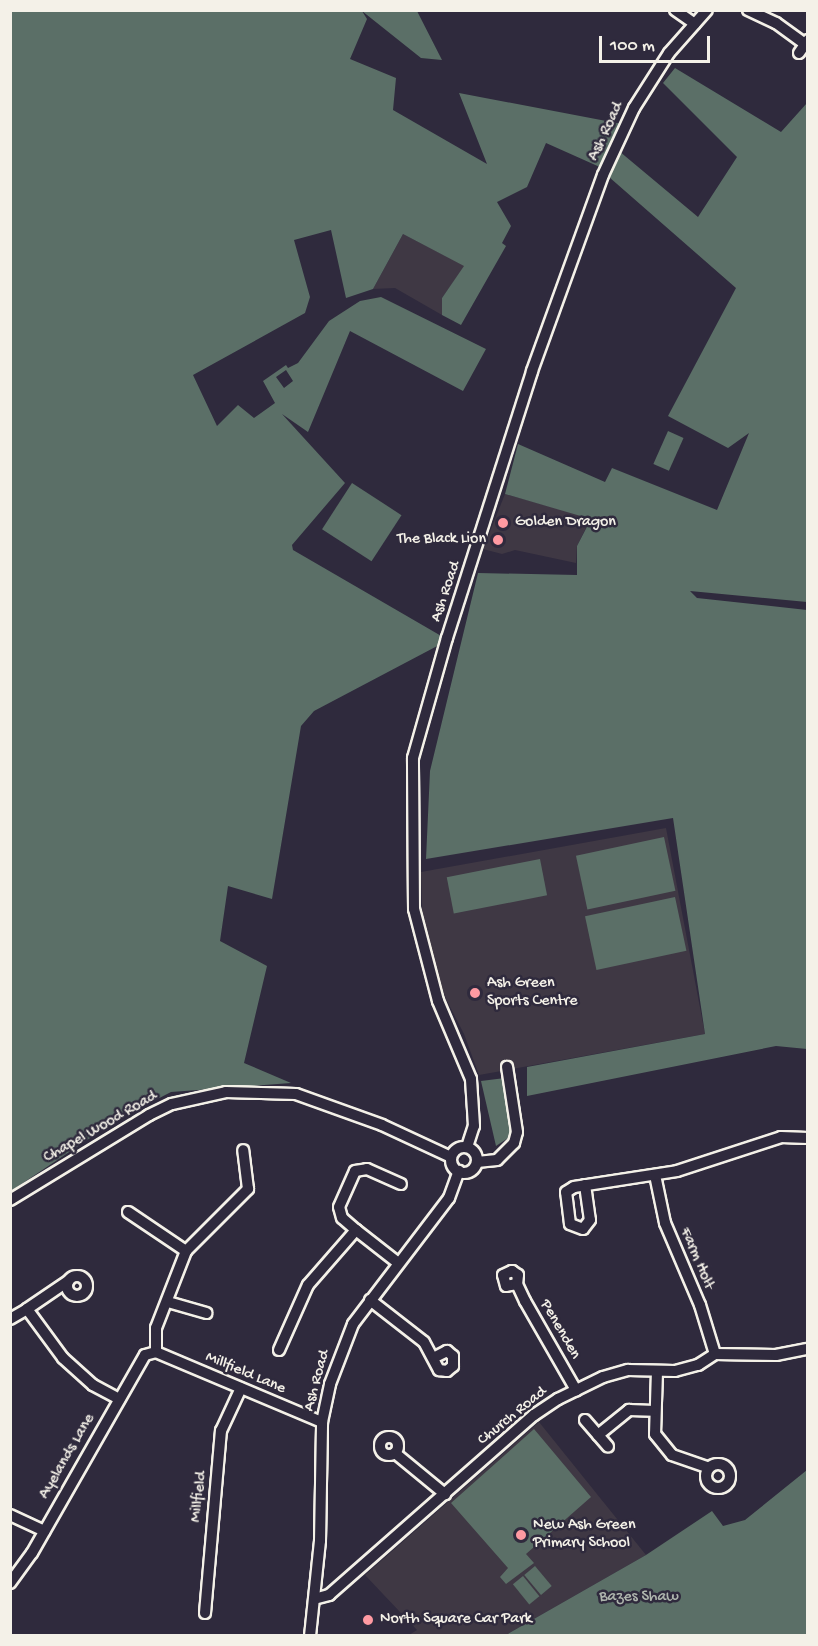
<!DOCTYPE html>
<html>
<head>
<meta charset="utf-8">
<style>
  body { margin:0 }
  #map { position:relative; width:818px; height:1646px; overflow:hidden; background:#2f2a3d; font-family:"Gochi Hand",sans-serif }
  div>[style] { position:absolute }
  [style*='--x'] { left:calc(var(--x)*1px); top:calc(var(--y)*1px); width:calc(var(--w)*1px); rotate:calc(var(--a)*1deg) }
  .built>* { inset:0; background:#3f3844 }
  .green>* { inset:0; background:#5b6f67; transform-origin:0 0 }
  .roads { filter:drop-shadow(2px 0 #f4f1e8) drop-shadow(-2px 0 #f4f1e8) drop-shadow(0 2px #f4f1e8) drop-shadow(0 -2px #f4f1e8) }
  .minor>* { height:10px; margin:-5px; padding:0 5px; transform-origin:5px; border-radius:5px; background:#2f2a3d }
  .minor>.ring { margin:-5px; padding:0; box-sizing:content-box; background:none; border:10px solid #2f2a3d; border-radius:50% }
  .dots>* { width:16px; height:16px; translate:-50% -50%; box-sizing:border-box; border:3px solid #2f2a3d; border-radius:50% }
  span { translate:-50% -50%; white-space:nowrap; text-align:center; line-height:1.15; -webkit-text-stroke:5px #2f2a3d; paint-order:stroke }
  .street-label { font-size:16px; color:#f4f1e8 }
  .poi-label { font-size:16px; color:#f4f1e8 }
  .left { translate:0 -50%; text-align:left }
  .right { translate:-100% -50%; text-align:right }
  .park-label { font-size:16px; color:#afb6ae }
  .frame { position:absolute; inset:0; border:12px solid #f4f1e8; pointer-events:none }
  .scale { position:absolute; left:599px; top:36px; width:111px; height:27px; box-sizing:border-box; border:3px solid #f4f1e8; border-top:0; padding-left:8px; font-size:18px; line-height:21px; white-space:nowrap; color:#f4f1e8; -webkit-text-stroke:4px #2f2a3d; paint-order:stroke }
</style>
</head>
<body>
<div id="map">
  <div class="built">
    <i style="clip-path:polygon(403px 234px,465px 266px,442px 298px,442px 315px,395px 288px,373px 289px)"></i>
    <i style="clip-path:polygon(505px 494px,591px 518px,577px 546px,576px 563px,515px 550px,502px 554px,483px 549px)"></i>
    <i style="clip-path:polygon(666px 828px,705px 1034px,479px 1075px,464px 1034px,446px 999px,423px 933px,421px 872px)"></i>
    <i style="clip-path:polygon(539px 1422px,646px 1555px,506px 1635px,409px 1635px,417px 1630px,365px 1575px)"></i>
  </div>
  <div class="green">
    <i style="clip-path:polygon(evenodd,10px 11px,417px 11px,442px 60px,421px 58px,362px 11px,367px 19px,350px 59px,396px 78px,393px 110px,487px 164px,459px 93px,622px 124px,602px 168px,546px 143px,527px 187px,497px 202px,511px 226px,502px 243px,506px 246px,461px 325px,442px 315px,442px 298px,464px 266px,403px 234px,373px 289px,346px 298px,331px 230px,294px 240px,310px 297px,305px 313px,193px 375px,217px 426px,238px 405px,254px 418px,275px 403px,263px 381px,286px 365px,288px 368px,298px 363px,329px 321px,360px 301px,381px 297px,486px 349px,463px 391px,350px 331px,308px 432px,282px 414px,345px 483px,292px 545px,293px 550px,443px 637px,441px 644px,314px 711px,301px 726px,272px 899px,228px 886px,220px 941px,267px 966px,244px 1063px,291px 1083px,171px 1092px,117px 1120px,11px 1191px,10px 11px,286px 370px,293px 381px,284px 388px,276px 377px,286px 370px)"></i>
    <i style="clip-path:polygon(675px 68px,781px 132px,807px 103px,807px 602px,690px 591px,697px 598px,807px 610px,807px 1049px,776px 1046px,527px 1096px,527px 1067px,705px 1034px,673px 818px,426px 859px,430px 771px,478px 573px,577px 575px,577px 546px,591px 519px,505px 494px,518px 444px,605px 482px,612px 468px,717px 510px,749px 433px,728px 448px,668px 416px,736px 288px,609px 177px,619px 151px,698px 217px,737px 157px,663px 83px)"></i>
    <i style="left:668px;top:431px;width:17px;height:36px;rotate:24deg"></i>
    <i style="left:352px;top:483px;width:59px;height:55px;rotate:33deg"></i>
    <i style="left:664px;top:837px;width:55px;height:90px;rotate:78deg"></i>
    <i style="left:540px;top:859px;width:37px;height:95px;rotate:79deg"></i>
    <i style="left:675px;top:897px;width:55px;height:92px;rotate:78deg"></i>
    <i style="clip-path:polygon(505px 1078px,511px 1136px,496px 1146px,481px 1081px)"></i>
    <i style="clip-path:polygon(534px 1429px,591px 1497px,526px 1554px,534px 1563px,506px 1584px,500px 1577px,508px 1568px,451px 1503px)"></i>
    <i style="clip-path:polygon(807px 1470px,807px 1635px,506px 1635px,646px 1555px,712px 1511px,723px 1526px,745px 1520px)"></i>
    <i style="left:535px;top:1566px;width:26px;height:14px;rotate:50deg"></i>
    <i style="left:523px;top:1576px;width:26px;height:13px;rotate:51deg"></i>
  </div>
  <div class="roads">
    <div class="minor">
      <i style="--x:675;--y:10;--w:24;--a:35"></i>
      <i style="--x:748;--y:10;--w:31;--a:25"></i>
      <i style="--x:776;--y:23;--w:36;--a:36"></i>
      <i style="--x:799;--y:53;--w:16;--a:-55"></i>
      <i class="ring" style="left:451px;top:1147px;width:16px;height:16px"></i>
      <i style="--x:467;--y:1147;--w:22;--a:-72"></i>
      <i style="--x:474;--y:1126;--w:47;--a:-93.7"></i>
      <i style="--x:471;--y:1079;--w:85;--a:-112.9"></i>
      <i style="--x:438;--y:1001;--w:95;--a:-104.6"></i>
      <i style="--x:414;--y:909;--w:151;--a:-90.4"></i>
      <i style="--x:413;--y:758;--w:125;--a:-74.2"></i>
      <i style="--x:447;--y:638;--w:280;--a:-72.3"></i>
      <i style="--x:532;--y:371;--w:208;--a:-70.1"></i>
      <i style="--x:603;--y:175;--w:74;--a:-65.2"></i>
      <i style="--x:634;--y:108;--w:65;--a:-57.5"></i>
      <i style="--x:669;--y:53;--w:57;--a:-48.5"></i>
      <i style="--x:477;--y:1162;--w:20;--a:-6"></i>
      <i style="--x:497;--y:1160;--w:24;--a:-45"></i>
      <i style="--x:514;--y:1143;--w:11;--a:-75"></i>
      <i style="--x:517;--y:1132;--w:66;--a:-98.7"></i>
      <i style="--x:655;--y:1175;--w:49;--a:78.2"></i>
      <i style="--x:665;--y:1223;--w:89;--a:66.9"></i>
      <i style="--x:700;--y:1305;--w:51;--a:73"></i>
      <i style="--x:585;--y:1185;--w:35;--a:82"></i>
      <i style="--x:590;--y:1220;--w:11;--a:128"></i>
      <i style="--x:583;--y:1229;--w:14;--a:-159"></i>
      <i style="--x:570;--y:1224;--w:32;--a:-97"></i>
      <i style="--x:566;--y:1192;--w:9;--a:-32"></i>
      <i style="--x:574;--y:1187;--w:104;--a:-8.8"></i>
      <i style="--x:677;--y:1171;--w:109;--a:-18.1"></i>
      <i style="--x:781;--y:1137;--w:27;--a:2"></i>
      <i style="--x:10;--y:1200;--w:163;--a:-31.4"></i>
      <i style="--x:149;--y:1115;--w:25;--a:-26"></i>
      <i style="--x:172;--y:1104;--w:55;--a:-12.5"></i>
      <i style="--x:226;--y:1092;--w:70;--a:1.6"></i>
      <i style="--x:296;--y:1094;--w:91;--a:19.8"></i>
      <i style="--x:382;--y:1125;--w:76;--a:24.9"></i>
      <i style="--x:128;--y:1212;--w:70;--a:33.9"></i>
      <i style="--x:356;--y:1230;--w:18;--a:-139"></i>
      <i style="--x:342;--y:1218;--w:11;--a:-105"></i>
      <i style="--x:339;--y:1207;--w:39;--a:-66"></i>
      <i style="--x:355;--y:1171;--w:12;--a:-9"></i>
      <i style="--x:367;--y:1169;--w:37;--a:24"></i>
      <i class="ring" style="left:67px;top:1276px;width:10px;height:10px"></i>
      <i style="--x:517;--y:1284;--w:11;--a:170"></i>
      <i style="--x:506;--y:1286;--w:11;--a:-105"></i>
      <i style="--x:503;--y:1275;--w:10;--a:-24"></i>
      <i style="--x:512;--y:1271;--w:7;--a:34"></i>
      <i style="--x:518;--y:1275;--w:9;--a:96"></i>
      <i style="--x:517;--y:1284;--w:19;--a:65"></i>
      <i style="--x:525;--y:1301;--w:103;--a:60.2"></i>
      <i style="--x:370;--y:1300;--w:68;--a:37.9"></i>
      <i style="--x:424;--y:1342;--w:32;--a:62"></i>
      <i style="--x:439;--y:1370;--w:8;--a:7"></i>
      <i style="--x:447;--y:1371;--w:8;--a:-40"></i>
      <i style="--x:453;--y:1366;--w:10;--a:-90"></i>
      <i style="--x:453;--y:1356;--w:8;--a:-140"></i>
      <i style="--x:447;--y:1351;--w:13;--a:153"></i>
      <i style="--x:168;--y:1302;--w:40;--a:16"></i>
      <i style="--x:27;--y:1309;--w:50;--a:-34.3"></i>
      <i style="--x:10;--y:1319;--w:20;--a:-30"></i>
      <i style="--x:27;--y:1309;--w:61;--a:53.7"></i>
      <i style="--x:63;--y:1358;--w:40;--a:42"></i>
      <i style="--x:93;--y:1385;--w:30;--a:28"></i>
      <i style="--x:279;--y:1350;--w:71;--a:-66"></i>
      <i style="--x:308;--y:1285;--w:73;--a:-48.9"></i>
      <i style="--x:356;--y:1230;--w:52;--a:38"></i>
      <i style="--x:156;--y:1352;--w:24;--a:-90"></i>
      <i style="--x:156;--y:1328;--w:83;--a:-68.7"></i>
      <i style="--x:186;--y:1251;--w:88;--a:-45"></i>
      <i style="--x:248;--y:1189;--w:39;--a:-97"></i>
      <i style="--x:156;--y:1352;--w:180;--a:22.9"></i>
      <i style="--x:657;--y:1371;--w:63;--a:91.8"></i>
      <i style="--x:655;--y:1434;--w:27;--a:51"></i>
      <i style="--x:672;--y:1455;--w:39;--a:19"></i>
      <i style="--x:585;--y:1420;--w:35;--a:49"></i>
      <i style="--x:598;--y:1435;--w:40;--a:-39"></i>
      <i style="--x:629;--y:1410;--w:25;--a:2"></i>
      <i class="ring" style="left:380px;top:1437px;width:8px;height:8px"></i>
      <i style="--x:395;--y:1453;--w:65;--a:39.4"></i>
      <i class="ring" style="left:706px;top:1464px;width:14px;height:14px"></i>
      <i style="--x:10;--y:1515;--w:38;--a:25"></i>
      <i style="--x:10;--y:1583;--w:37;--a:-54"></i>
      <i style="--x:32;--y:1553;--w:228;--a:-60.3"></i>
      <i style="--x:145;--y:1355;--w:11;--a:-15"></i>
      <i style="--x:314;--y:1599;--w:16;--a:-15"></i>
      <i style="--x:329;--y:1595;--w:273;--a:-41.3"></i>
      <i style="--x:534;--y:1415;--w:29;--a:-34"></i>
      <i style="--x:558;--y:1399;--w:50;--a:-26.1"></i>
      <i style="--x:603;--y:1377;--w:26;--a:-16"></i>
      <i style="--x:628;--y:1370;--w:47;--a:1.2"></i>
      <i style="--x:675;--y:1371;--w:24;--a:-15"></i>
      <i style="--x:698;--y:1365;--w:20;--a:-33"></i>
      <i style="--x:715;--y:1354;--w:61;--a:0.9"></i>
      <i style="--x:776;--y:1355;--w:33;--a:-11"></i>
      <i style="--x:205;--y:1613;--w:183;--a:-85"></i>
      <i style="--x:221;--y:1431;--w:47;--a:-65.1"></i>
      <i style="--x:310;--y:1636;--w:96;--a:-84"></i>
      <i style="--x:320;--y:1541;--w:119;--a:-89"></i>
      <i style="--x:322;--y:1422;--w:39;--a:-78"></i>
      <i style="--x:330;--y:1384;--w:64;--a:-69"></i>
      <i style="--x:353;--y:1324;--w:158;--a:-52.7"></i>
      <i style="--x:449;--y:1198;--w:29;--a:-70"></i>
    </div>
  </div>
  <div class="dots">
    <i style="left:503px;top:523px;background:#ff9aa2"></i>
    <i style="left:498px;top:540px;background:#ff9aa2"></i>
    <i style="left:475px;top:993px;background:#ff9aa2"></i>
    <i style="left:521px;top:1535px;background:#ff9aa2"></i>
    <i style="left:368px;top:1620px;background:#ff9aa2"></i>
  </div>
  <div class="street-label">
    <span style="left:607px;top:132px;rotate:-65deg">Ash Road</span>
    <span style="left:447px;top:592px;rotate:-71deg">Ash Road</span>
    <span style="left:101px;top:1128px;rotate:-30deg">Chapel Wood Road</span>
    <span style="left:696px;top:1259px;rotate:67deg">Farm Holt</span>
    <span style="left:559px;top:1330px;rotate:60deg">Penenden</span>
    <span style="left:245px;top:1374px;rotate:23deg">Millfield Lane</span>
    <span style="left:318px;top:1381px;rotate:-75deg">Ash Road</span>
    <span style="left:513px;top:1417px;rotate:-39deg">Church Road</span>
    <span style="left:68px;top:1457px;rotate:-60deg">Ayelands Lane</span>
    <span style="left:200px;top:1497px;rotate:-83deg">Millfield</span>
  </div>
  <div class="poi-label">
    <span class="left" style="left:515px;top:523px">Golden Dragon</span>
    <span class="right" style="left:486px;top:540px">The Black Lion</span>
    <span class="left" style="left:487px;top:993px">Ash Green<br>Sports Centre</span>
    <span class="left" style="left:533px;top:1535px">New Ash Green<br>Primary School</span>
    <span class="left" style="left:380px;top:1620px">North Square Car Park</span>
  </div>
  <div class="park-label">
    <span style="left:639px;top:1598px">Bazes Shaw</span>
  </div>
  <div class="frame"></div>
  <div class="scale">100 m</div>
</div>
</body>
</html>
